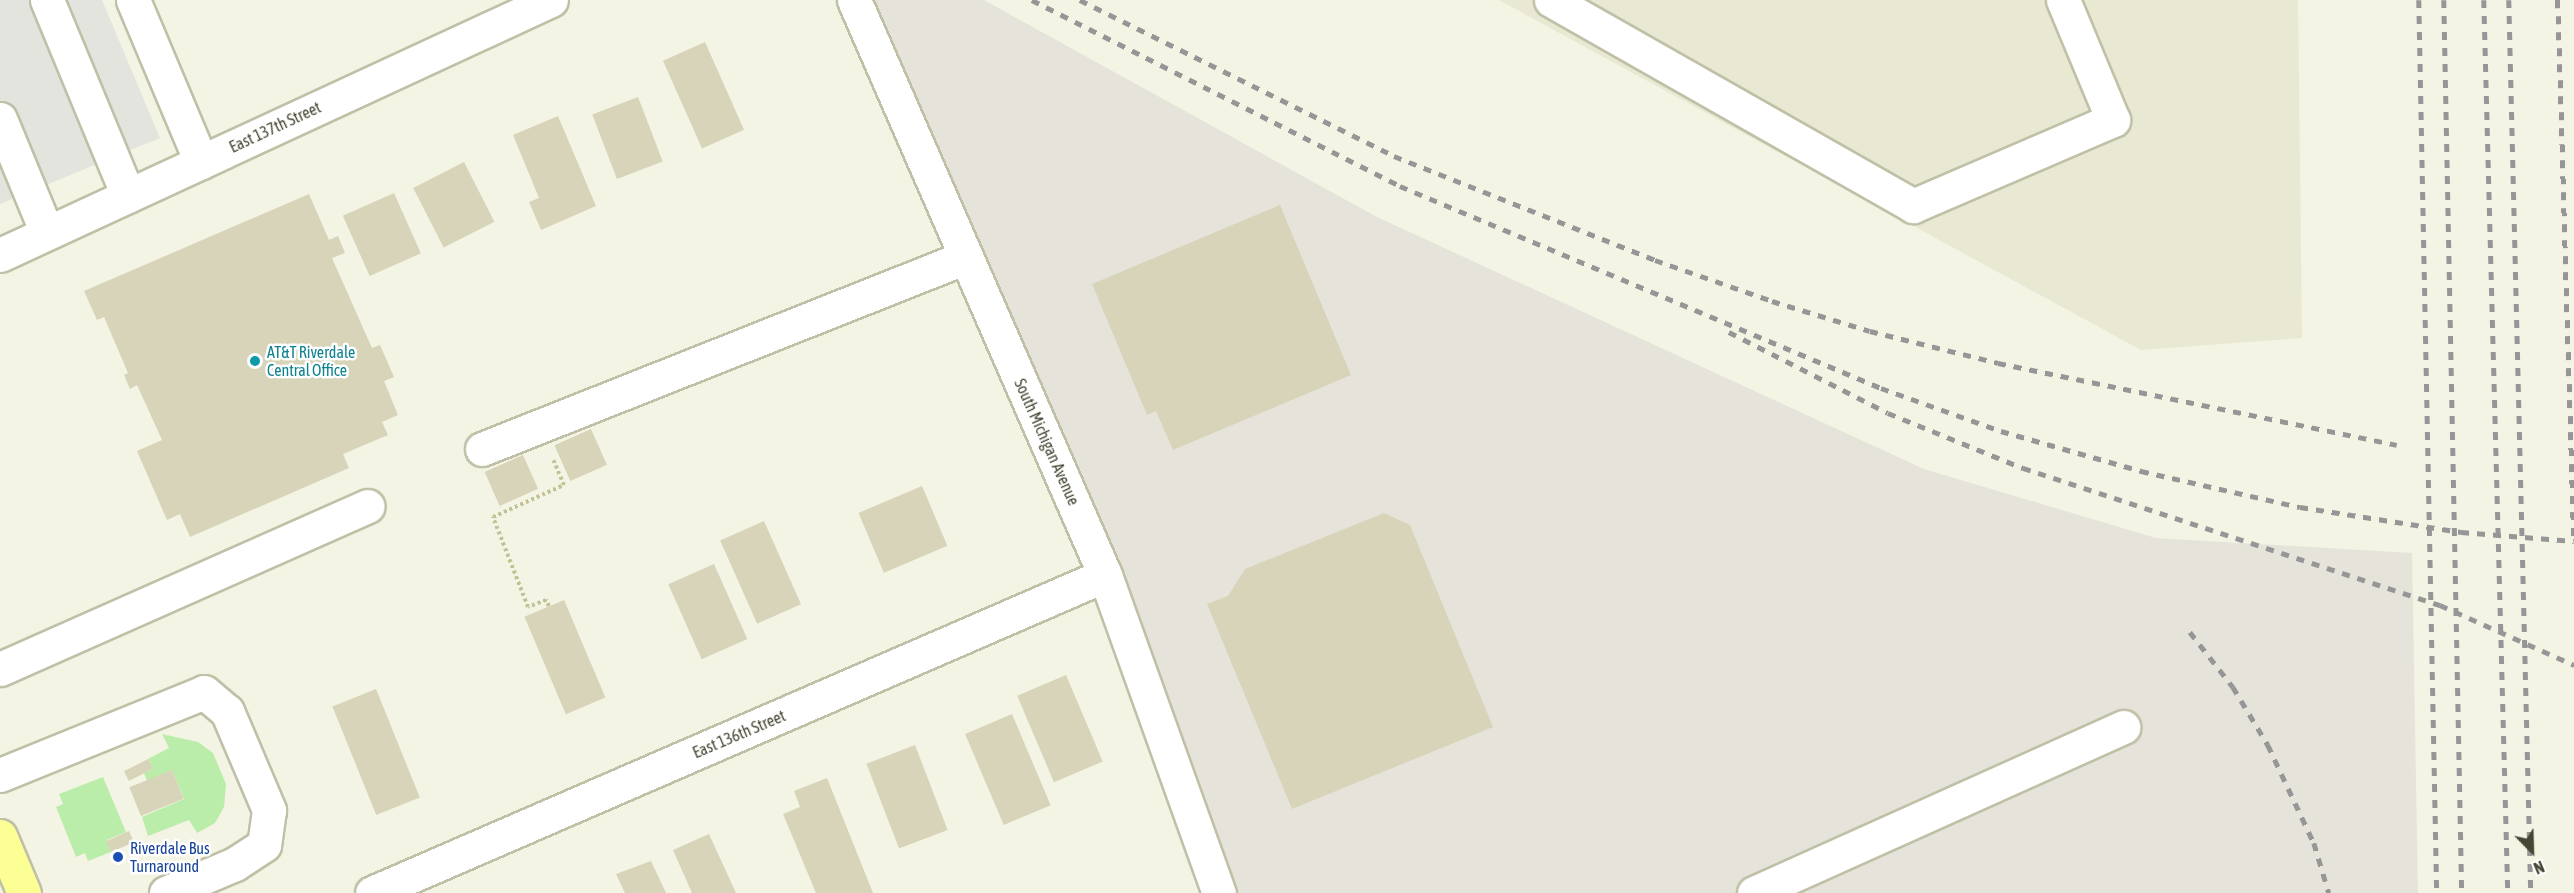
<!DOCTYPE html>
<html>
<head>
<meta charset="utf-8">
<style>
  body { margin:0 }
  #map { position:relative; width:2574px; height:893px; overflow:hidden; background:#f4f4e5; font-family:"Asap Condensed",sans-serif }
  div>[style] { position:absolute }
  [style*='--x'] { left:calc(var(--x)*1px); top:calc(var(--y)*1px); width:calc(var(--w)*1px); rotate:calc(var(--a)*1deg) }
  .residential>* { inset:0; background:#e9e8d2 }
  .industrial>* { inset:0; background:#e6e4da }
  .green>* { inset:0; background:#baecaa }
  .parking>* { inset:0; background:#e4e4de }
  .building>* { inset:0; background:#d7d4b9; transform-origin:0 0 }
  .path>* { height:4px; margin-top:-2px; transform-origin:0; background:repeating-linear-gradient(90deg,#c3c297 0 3px,transparent 0 6px) }
  .roads { filter:drop-shadow(2px 0 #c0c0a7) drop-shadow(-2px 0 #c0c0a7) drop-shadow(0 2px #c0c0a7) drop-shadow(0 -2px #c0c0a7) }
  .minor>* { height:33px; margin:-16.5px; padding:0 16.5px; transform-origin:16.5px; border-radius:16.5px; background:#fff }
  .major>* { height:33px; margin:-16.5px; padding:0 16.5px; transform-origin:16.5px; border-radius:16.5px; background:#fcff93 }
  .rail>* { height:4.5px; margin-top:-2.25px; transform-origin:0; background:repeating-linear-gradient(90deg,#969696 0 8px,transparent 0 16px) }
  .dots>* { width:16px; height:16px; translate:-50% -50%; box-sizing:border-box; border:3px solid #fff; border-radius:50% }
  span { translate:-50% -50%; white-space:nowrap; text-align:center; line-height:1.15; -webkit-text-stroke:5px #fff; paint-order:stroke }
  .street-label { font-size:16px; color:#474634 }
  .culture-label { font-size:16px; color:#0d838f }
  .left { translate:0 -50%; text-align:left }
  .transit-label { font-size:16px; color:#164399 }
  .north { position:absolute; left:2502px; top:821px; width:60px; height:60px; -webkit-text-stroke:4px #fff; paint-order:stroke; rotate:157deg; font-size:16px; font-weight:700; line-height:24px; text-align:center; color:#474634 }
  .north::after { content:''; display:block; margin:auto; width:21px; height:27px; background:#474634; clip-path:polygon(50% 0,100% 100%,50% 72%,0 100%) }
</style>
</head>
<body>
<div id="map">
  <div class="residential">
    <i style="clip-path:polygon(1499px 0,2298px 0,2302px 338px,2141px 350px)"></i>
  </div>
  <div class="industrial">
    <i style="clip-path:polygon(859px 0,984px 0,1377px 217px,1924px 469px,2156px 538px,2412px 553px,2418px 893px,1236px 893px)"></i>
  </div>
  <div class="green">
    <i style="clip-path:polygon(162px 734px,198px 742px,213px 753px,226px 784px,224px 807px,215px 823px,197px 833px,189px 820px,148px 836px,142px 817px,184px 799px,172px 770px,147px 781px,144px 773px,153px 769px,148px 759px,169px 748px)"></i>
    <i style="clip-path:polygon(103px 777px,126px 832px,107px 840px,111px 852px,88px 861px,85px 853px,76px 857px,56px 807px,63px 804px,59px 794px)"></i>
  </div>
  <div class="parking">
    <i style="clip-path:polygon(0 0,102px 0,160px 138px,0 204px)"></i>
  </div>
  <div class="building">
    <i style="left:705px;top:42px;width:96px;height:46px;rotate:66deg"></i>
    <i style="left:638px;top:97px;width:69px;height:49px;rotate:69deg"></i>
    <i style="clip-path:polygon(558px 116px,596px 206px,541px 230px,529px 202px,539px 198px,513px 135px)"></i>
    <i style="left:464px;top:162px;width:67px;height:57px;rotate:63deg"></i>
    <i style="left:394px;top:193px;width:66px;height:56px;rotate:66deg"></i>
    <i style="clip-path:polygon(309px 194px,329px 240px,338px 236px,345px 253px,332px 258px,372px 348px,380px 345px,394px 377px,384px 381px,398px 415px,382px 422px,388px 435px,343px 454px,349px 468px,190px 537px,180px 514px,167px 520px,137px 451px,162px 440px,137px 385px,130px 389px,124px 375px,128px 373px,104px 317px,97px 320px,84px 291px)"></i>
    <i style="clip-path:polygon(1280px 205px,1351px 375px,1173px 450px,1156px 411px,1147px 415px,1092px 284px)"></i>
    <i style="left:591px;top:429px;width:39px;height:40px;rotate:66deg"></i>
    <i style="left:523px;top:455px;width:37px;height:42px;rotate:66deg"></i>
    <i style="left:922px;top:486px;width:65px;height:69px;rotate:67deg"></i>
    <i style="clip-path:polygon(1384px 513px,1410px 525px,1493px 727px,1292px 809px,1207px 604px,1228px 596px,1245px 569px)"></i>
    <i style="left:764px;top:521px;width:91px;height:48px;rotate:66deg"></i>
    <i style="left:714px;top:564px;width:82px;height:50px;rotate:66deg"></i>
    <i style="left:564px;top:600px;width:106px;height:43px;rotate:67deg"></i>
    <i style="left:1066px;top:675px;width:94px;height:53px;rotate:67deg"></i>
    <i style="left:376px;top:689px;width:117px;height:47px;rotate:68deg"></i>
    <i style="left:1012px;top:714px;width:99px;height:51px;rotate:67deg"></i>
    <i style="left:915px;top:745px;width:91px;height:52px;rotate:69deg"></i>
    <i style="left:148px;top:759px;width:11px;height:27px;rotate:63deg"></i>
    <i style="left:172px;top:770px;width:31px;height:46px;rotate:68deg"></i>
    <i style="clip-path:polygon(827px 778px,873px 893px,816px 893px,783px 814px,800px 807px,794px 791px)"></i>
    <i style="left:129px;top:831px;width:12px;height:25px;rotate:66deg"></i>
    <i style="clip-path:polygon(709px 834px,736px 893px,692px 893px,673px 850px)"></i>
    <i style="clip-path:polygon(651px 861px,666px 893px,625px 893px,616px 874px)"></i>
  </div>
  <div class="path">
    <i style="--x:549;--y:606;--w:7;--a:-117"></i>
    <i style="--x:546;--y:600;--w:19;--a:159"></i>
    <i style="--x:528;--y:607;--w:97;--a:-111.3"></i>
    <i style="--x:493;--y:517;--w:78;--a:-24.3"></i>
    <i style="--x:564;--y:485;--w:28;--a:-113"></i>
  </div>
  <div class="roads">
    <div class="minor">
      <i style="--x:47;--y:0;--w:212;--a:67.5"></i>
      <i style="--x:133;--y:0;--w:176;--a:67.2"></i>
      <i style="--x:854;--y:0;--w:627;--a:66.42"></i>
      <i style="--x:1105;--y:575;--w:338;--a:70.3"></i>
      <i style="--x:1551;--y:0;--w:417;--a:29.6"></i>
      <i style="--x:1913;--y:206;--w:218;--a:-23.3"></i>
      <i style="--x:2113;--y:120;--w:130;--a:-112.6"></i>
      <i style="--x:0;--y:119;--w:123;--a:67.6"></i>
      <i style="--x:0;--y:255;--w:607;--a:-24.83"></i>
      <i style="--x:482;--y:449;--w:521;--a:-21.64"></i>
      <i style="--x:0;--y:669;--w:402;--a:-23.9"></i>
      <i style="--x:0;--y:775;--w:220;--a:-22.1"></i>
      <i style="--x:204;--y:692;--w:30;--a:40"></i>
      <i style="--x:227;--y:711;--w:108;--a:67"></i>
      <i style="--x:269;--y:810;--w:35;--a:98"></i>
      <i style="--x:264;--y:845;--w:35;--a:147"></i>
      <i style="--x:235;--y:864;--w:75;--a:157.2"></i>
      <i style="--x:372;--y:893;--w:799;--a:-23.45"></i>
      <i style="--x:1754;--y:893;--w:405;--a:-24.2"></i>
    </div>
    <div class="major">
      <i style="--x:0;--y:836;--w:62;--a:67.2"></i>
    </div>
  </div>
  <div class="rail">
    <i style="--x:1032;--y:0;--w:412;--a:26.8"></i>
    <i style="--x:1400;--y:186;--w:522;--a:22.78"></i>
    <i style="--x:1881;--y:388;--w:127;--a:19.7"></i>
    <i style="--x:2001;--y:431;--w:146;--a:15.9"></i>
    <i style="--x:2141;--y:471;--w:163;--a:12.8"></i>
    <i style="--x:2300;--y:507;--w:163;--a:8.8"></i>
    <i style="--x:2461;--y:532;--w:113;--a:4.6"></i>
    <i style="--x:1080;--y:0;--w:351;--a:26.4"></i>
    <i style="--x:1394;--y:156;--w:281;--a:21.7"></i>
    <i style="--x:1655;--y:260;--w:124;--a:19.3"></i>
    <i style="--x:1772;--y:301;--w:102;--a:17"></i>
    <i style="--x:1870;--y:331;--w:132;--a:14"></i>
    <i style="--x:1998;--y:363;--w:407;--a:11.6"></i>
    <i style="--x:2419;--y:0;--w:893;--a:88.85"></i>
    <i style="--x:2444;--y:0;--w:893;--a:88.85"></i>
    <i style="--x:2484;--y:0;--w:893;--a:88.46"></i>
    <i style="--x:2509;--y:0;--w:893;--a:88.59"></i>
    <i style="--x:2558;--y:0;--w:542;--a:88.31"></i>
    <i style="--x:1729;--y:332;--w:178;--a:27"></i>
    <i style="--x:1888;--y:413;--w:146;--a:22.2"></i>
    <i style="--x:2023;--y:468;--w:439;--a:18.2"></i>
    <i style="--x:2440;--y:605;--w:147;--a:24.1"></i>
    <i style="--x:2190;--y:632;--w:70;--a:52"></i>
    <i style="--x:2233;--y:687;--w:68;--a:58.9"></i>
    <i style="--x:2268;--y:745;--w:108;--a:64.9"></i>
    <i style="--x:2314;--y:843;--w:52;--a:73.3"></i>
  </div>
  <div class="dots">
    <i style="left:255px;top:361px;background:#0f9aa8"></i>
    <i style="left:118px;top:857px;background:#1a4fb4"></i>
  </div>
  <div class="street-label">
    <span style="left:275px;top:127px;rotate:-25deg">East 137th Street</span>
    <span style="left:1047px;top:442px;rotate:66deg">South Michigan Avenue</span>
    <span style="left:739px;top:734px;rotate:-23deg">East 136th Street</span>
  </div>
  <div class="culture-label">
    <span class="left" style="left:267px;top:361px">AT&amp;T Riverdale<br>Central Office</span>
  </div>
  <div class="transit-label">
    <span class="left" style="left:130px;top:857px">Riverdale Bus<br>Turnaround</span>
  </div>
  <div class="north">N</div>
</div>
</body>
</html>
